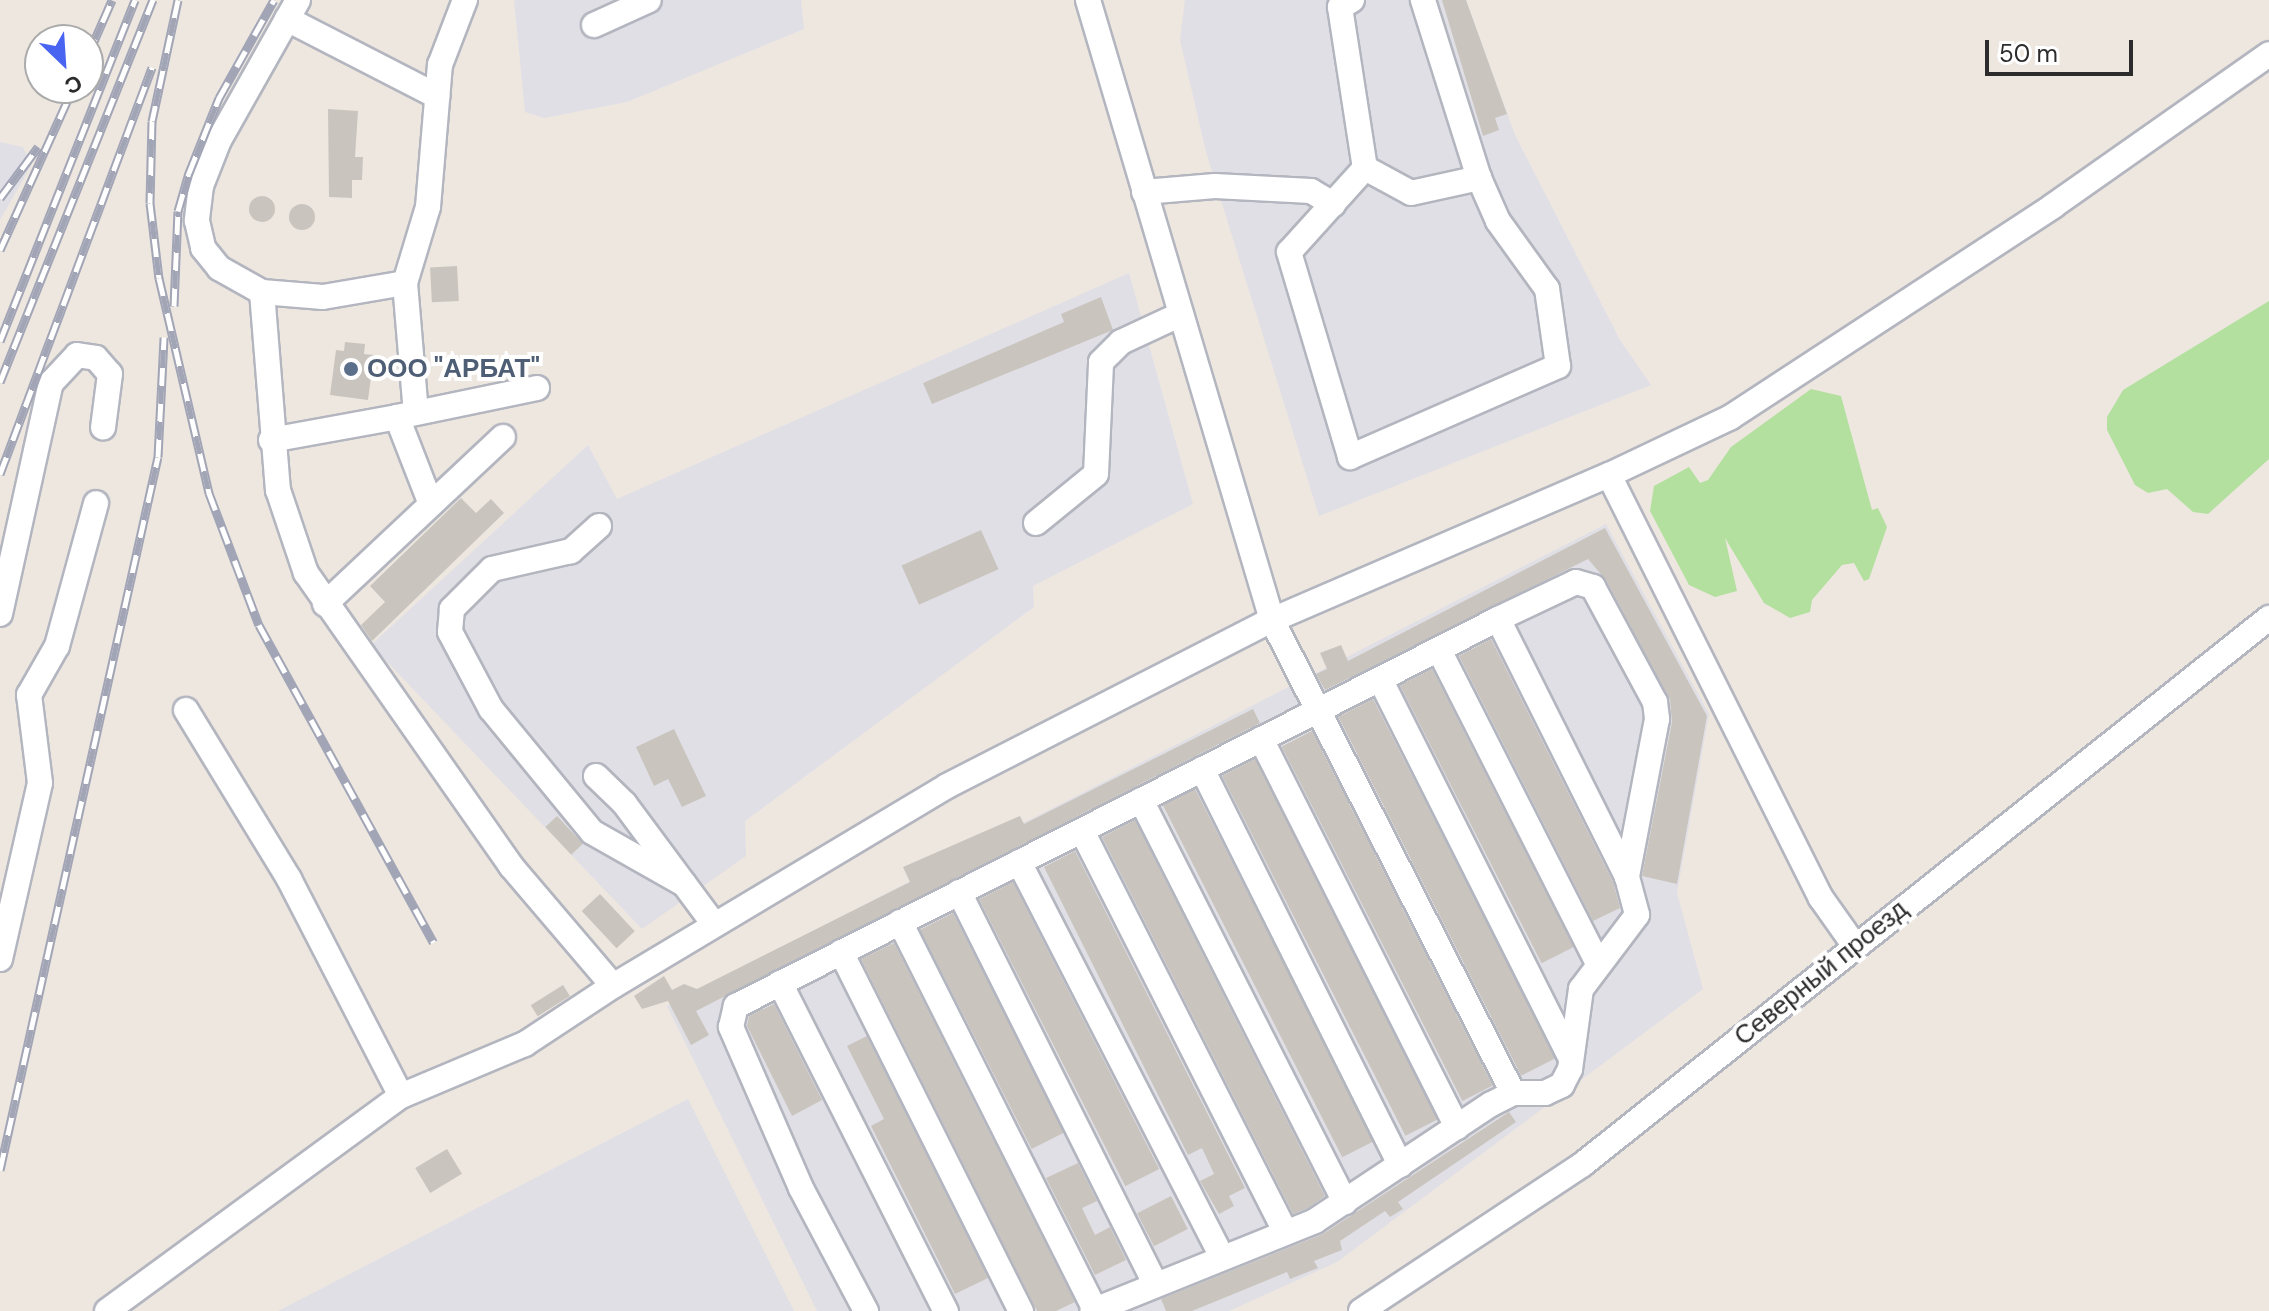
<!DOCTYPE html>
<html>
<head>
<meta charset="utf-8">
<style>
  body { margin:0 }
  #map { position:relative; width:2269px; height:1311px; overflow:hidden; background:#ede7e0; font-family:"DM Sans",sans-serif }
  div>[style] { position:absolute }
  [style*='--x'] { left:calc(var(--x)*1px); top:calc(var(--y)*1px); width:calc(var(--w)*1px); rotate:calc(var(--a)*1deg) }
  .industrial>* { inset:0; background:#e1dfe6 }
  .green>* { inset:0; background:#b4e09f }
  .building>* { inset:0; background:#c9c5be; transform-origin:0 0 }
  .round { border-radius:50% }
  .roads { filter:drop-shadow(2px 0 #b3b5bf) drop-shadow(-2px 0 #b3b5bf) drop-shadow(0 2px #b3b5bf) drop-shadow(0 -2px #b3b5bf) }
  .minor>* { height:24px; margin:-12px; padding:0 12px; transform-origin:12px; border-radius:12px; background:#fff }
  .rail>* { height:9px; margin-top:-4.5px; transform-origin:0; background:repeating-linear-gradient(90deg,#fff 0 18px,#a2a5b5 0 36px); box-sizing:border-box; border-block:2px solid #a2a5b5 }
  .dots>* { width:22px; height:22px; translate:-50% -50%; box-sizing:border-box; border:4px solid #fff; border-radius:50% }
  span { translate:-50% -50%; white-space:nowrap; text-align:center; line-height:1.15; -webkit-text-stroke:8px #fff; paint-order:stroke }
  .service-label { font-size:26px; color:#4e5e75; font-weight:700 }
  .left { translate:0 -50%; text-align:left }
  .street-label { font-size:26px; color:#2c2c2c }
  .north { position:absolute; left:24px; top:24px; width:80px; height:80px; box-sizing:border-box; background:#fff; border:2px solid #ababab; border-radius:50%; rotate:155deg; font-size:22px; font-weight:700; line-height:32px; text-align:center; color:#2c2c2c }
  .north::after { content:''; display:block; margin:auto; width:28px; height:36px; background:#4864f1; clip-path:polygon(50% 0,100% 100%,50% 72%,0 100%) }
  .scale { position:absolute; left:1985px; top:40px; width:148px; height:36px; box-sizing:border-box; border:4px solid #2c2c2c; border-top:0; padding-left:10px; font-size:24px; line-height:28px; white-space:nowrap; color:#2c2c2c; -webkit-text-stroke:6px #fff; paint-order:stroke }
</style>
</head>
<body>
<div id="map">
  <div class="industrial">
    <i style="clip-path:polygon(514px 0,801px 0,804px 29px,627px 102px,544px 118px,525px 112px)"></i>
    <i style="clip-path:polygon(1185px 0,1466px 0,1515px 135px,1620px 340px,1651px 385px,1319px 516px,1206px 152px,1180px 40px)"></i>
    <i style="clip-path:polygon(0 142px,23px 147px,31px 166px,0 220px)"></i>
    <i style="clip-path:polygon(1129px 273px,1193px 504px,1033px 586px,1034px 607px,745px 821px,746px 856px,642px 929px,371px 645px,588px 445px,617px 499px)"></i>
    <i style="clip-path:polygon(1606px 524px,1709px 714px,1677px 893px,1703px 989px,1337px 1262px,1229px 1311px,817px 1311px,667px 1006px)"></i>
    <i style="clip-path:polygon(688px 1099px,794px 1311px,278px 1311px)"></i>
  </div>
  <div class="green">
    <i style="clip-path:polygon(2269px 301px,2269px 459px,2208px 514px,2193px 512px,2167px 489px,2148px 493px,2135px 485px,2107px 430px,2107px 417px,2123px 390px)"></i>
    <i style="clip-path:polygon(1811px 389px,1841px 396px,1872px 510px,1878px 508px,1887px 527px,1869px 579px,1864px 581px,1854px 563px,1842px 565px,1812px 600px,1810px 612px,1790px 618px,1764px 603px,1725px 538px,1737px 591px,1715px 597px,1689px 585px,1650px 511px,1654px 486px,1689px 467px,1700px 483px,1708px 480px,1731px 447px)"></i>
  </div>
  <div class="building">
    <i style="clip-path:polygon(1442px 0,1466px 0,1507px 114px,1495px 118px,1499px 130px,1483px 136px)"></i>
    <i style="clip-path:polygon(328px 109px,358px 111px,355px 157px,363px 157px,362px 180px,352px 180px,352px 198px,329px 197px)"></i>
    <i class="round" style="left:249px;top:196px;width:26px;height:26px"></i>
    <i class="round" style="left:289px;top:204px;width:26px;height:26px"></i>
    <i style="left:457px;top:266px;width:35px;height:27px;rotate:87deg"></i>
    <i style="clip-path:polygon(1101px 297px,1113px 330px,932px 404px,923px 383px,1064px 322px,1061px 314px)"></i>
    <i style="clip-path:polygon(345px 342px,365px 344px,364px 354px,374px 355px,368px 400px,330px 395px,336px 350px,344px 351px)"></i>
    <i style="clip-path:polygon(461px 498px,476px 513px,491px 499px,504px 513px,372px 641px,361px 625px,385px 602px,370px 586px)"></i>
    <i style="clip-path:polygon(1605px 528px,1707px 716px,1677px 884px,1642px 876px,1672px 722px,1670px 700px,1606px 580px,1588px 559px,1325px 690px,1316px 674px,1327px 669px,1320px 653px,1341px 645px,1348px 661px)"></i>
    <i style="left:981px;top:530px;width:43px;height:87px;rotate:66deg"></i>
    <i style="clip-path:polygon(1491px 639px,1613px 882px,1620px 908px,1593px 921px,1459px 656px)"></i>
    <i style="left:1432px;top:669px;width:312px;height:36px;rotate:63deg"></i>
    <i style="left:1373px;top:699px;width:403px;height:39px;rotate:63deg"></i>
    <i style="clip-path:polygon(1253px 709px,1260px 723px,696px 1011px,709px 1035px,691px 1045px,668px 1001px,642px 1009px,634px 996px,664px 976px,672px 990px,684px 984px,697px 989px,910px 882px,903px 867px,1020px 816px,1024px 824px)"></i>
    <i style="clip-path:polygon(674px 729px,706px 796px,682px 807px,668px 779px,654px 786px,636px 747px)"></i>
    <i style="left:1312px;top:731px;width:398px;height:34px;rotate:63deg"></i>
    <i style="left:1255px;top:759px;width:404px;height:37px;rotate:63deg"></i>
    <i style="left:1195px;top:789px;width:395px;height:36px;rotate:63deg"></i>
    <i style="left:557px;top:816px;width:38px;height:16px;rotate:47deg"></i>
    <i style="clip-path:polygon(1135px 820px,1325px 1196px,1308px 1208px,1293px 1214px,1102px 837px)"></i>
    <i style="clip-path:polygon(1075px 851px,1245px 1188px,1229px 1196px,1234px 1206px,1219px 1214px,1200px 1181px,1214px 1174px,1202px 1148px,1188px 1155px,1044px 867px)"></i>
    <i style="left:1013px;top:882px;width:322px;height:38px;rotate:63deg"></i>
    <i style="left:600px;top:894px;width:51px;height:25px;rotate:47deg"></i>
    <i style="left:953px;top:913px;width:246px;height:37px;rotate:63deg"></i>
    <i style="clip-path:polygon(894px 943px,1075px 1302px,1056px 1311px,1037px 1311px,861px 959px)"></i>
    <i style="left:563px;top:985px;width:13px;height:38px;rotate:58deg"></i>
    <i style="clip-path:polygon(774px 1004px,822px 1100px,792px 1116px,747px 1026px,749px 1016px)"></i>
    <i style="clip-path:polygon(867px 1036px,988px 1278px,955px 1294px,871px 1126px,884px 1119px,847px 1046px)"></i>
    <i style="clip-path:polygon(1509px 1112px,1516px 1122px,1398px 1202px,1403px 1209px,1390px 1217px,1385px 1211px,1340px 1241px,1342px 1250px,1314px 1261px,1318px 1268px,1290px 1279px,1287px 1272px,1192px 1311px,1166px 1311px,1161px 1299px,1323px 1234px)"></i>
    <i style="left:447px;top:1149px;width:29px;height:37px;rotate:59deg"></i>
    <i style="clip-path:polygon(1078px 1163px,1097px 1201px,1082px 1208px,1095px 1235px,1110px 1227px,1126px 1260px,1095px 1275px,1046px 1178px)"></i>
    <i style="left:1171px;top:1196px;width:37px;height:38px;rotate:63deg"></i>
  </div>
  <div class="roads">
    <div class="minor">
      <i style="--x:298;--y:0;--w:161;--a:119.4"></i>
      <i style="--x:219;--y:140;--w:49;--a:111.4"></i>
      <i style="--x:201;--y:186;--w:35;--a:97"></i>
      <i style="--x:197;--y:221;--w:28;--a:77"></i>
      <i style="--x:203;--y:248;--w:26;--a:51"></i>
      <i style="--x:219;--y:268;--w:49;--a:29.2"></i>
      <i style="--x:262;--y:292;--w:61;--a:4.7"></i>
      <i style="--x:323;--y:297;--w:83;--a:-9.7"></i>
      <i style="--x:405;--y:283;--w:79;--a:-73.2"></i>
      <i style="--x:428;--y:207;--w:143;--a:-85.2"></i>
      <i style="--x:440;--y:65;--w:70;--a:-69"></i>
      <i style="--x:1088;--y:0;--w:647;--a:73.47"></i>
      <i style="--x:1272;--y:620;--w:531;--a:63"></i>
      <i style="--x:1352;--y:0;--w:14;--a:150"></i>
      <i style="--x:1340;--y:7;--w:163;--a:81.2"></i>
      <i style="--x:1365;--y:168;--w:52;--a:28.5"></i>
      <i style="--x:1411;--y:193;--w:70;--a:-12.4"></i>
      <i style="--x:1479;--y:178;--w:187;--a:-107.5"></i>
      <i style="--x:287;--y:19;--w:169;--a:27.2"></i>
      <i style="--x:594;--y:25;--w:60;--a:-24.4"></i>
      <i style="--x:1365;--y:168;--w:113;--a:132.1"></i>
      <i style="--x:1289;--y:252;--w:214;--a:73.4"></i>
      <i style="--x:1350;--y:457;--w:227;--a:-23.6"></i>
      <i style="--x:1558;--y:366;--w:78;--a:-98.1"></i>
      <i style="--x:1547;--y:289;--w:84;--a:-125.8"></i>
      <i style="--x:1498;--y:221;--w:47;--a:-113.8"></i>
      <i style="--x:1144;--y:192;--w:71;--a:-4.8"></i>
      <i style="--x:1215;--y:186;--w:96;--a:3"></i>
      <i style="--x:1311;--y:191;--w:26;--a:31"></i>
      <i style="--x:405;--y:283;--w:130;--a:85.2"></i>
      <i style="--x:262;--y:292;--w:199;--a:85.4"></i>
      <i style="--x:278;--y:490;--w:88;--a:71.4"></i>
      <i style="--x:306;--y:573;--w:358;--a:55"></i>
      <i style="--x:511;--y:866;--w:157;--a:49.6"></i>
      <i style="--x:613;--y:986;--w:389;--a:-30.9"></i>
      <i style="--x:947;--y:786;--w:365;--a:-27.1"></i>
      <i style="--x:1272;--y:620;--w:367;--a:-23.3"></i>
      <i style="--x:1609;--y:475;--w:473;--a:63.4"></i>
      <i style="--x:1821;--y:898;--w:59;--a:54.7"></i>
      <i style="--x:397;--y:417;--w:143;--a:-11.7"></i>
      <i style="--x:271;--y:440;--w:128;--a:-10.3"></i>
      <i style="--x:397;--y:417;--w:93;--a:68.7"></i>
      <i style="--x:1609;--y:475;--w:135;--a:-25.4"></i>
      <i style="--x:1731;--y:417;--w:385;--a:-33.2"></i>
      <i style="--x:2053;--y:206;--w:264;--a:-35.1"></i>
      <i style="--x:1036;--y:523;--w:77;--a:-39.2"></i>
      <i style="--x:1096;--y:474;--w:112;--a:-87.4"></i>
      <i style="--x:1101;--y:362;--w:28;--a:-45"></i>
      <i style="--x:1121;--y:342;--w:66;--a:-25"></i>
      <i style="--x:599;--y:526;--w:38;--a:138"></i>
      <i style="--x:571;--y:551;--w:81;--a:167.2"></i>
      <i style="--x:492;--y:569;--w:57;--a:135"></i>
      <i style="--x:452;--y:609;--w:23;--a:95"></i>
      <i style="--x:450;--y:632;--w:87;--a:62"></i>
      <i style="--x:491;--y:709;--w:159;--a:50.6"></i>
      <i style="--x:592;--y:832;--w:106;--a:29.5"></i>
      <i style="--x:325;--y:604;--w:244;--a:-43.2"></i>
      <i style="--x:0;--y:614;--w:237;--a:-77.6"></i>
      <i style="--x:51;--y:383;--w:38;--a:-47"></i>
      <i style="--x:77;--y:355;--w:19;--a:9"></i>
      <i style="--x:96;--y:358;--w:21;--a:49"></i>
      <i style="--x:110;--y:374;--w:54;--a:97.4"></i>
      <i style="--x:1498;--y:619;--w:288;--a:63.4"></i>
      <i style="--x:1439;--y:650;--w:351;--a:63.1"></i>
      <i style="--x:1380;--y:679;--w:425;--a:63.3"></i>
      <i style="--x:186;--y:710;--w:198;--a:58.6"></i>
      <i style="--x:289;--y:879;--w:244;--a:62.7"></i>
      <i style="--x:1261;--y:739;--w:435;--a:63.2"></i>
      <i style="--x:1202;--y:769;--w:443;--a:63.4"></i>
      <i style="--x:596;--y:776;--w:39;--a:44"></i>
      <i style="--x:624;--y:803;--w:149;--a:53.4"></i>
      <i style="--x:1141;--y:800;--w:451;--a:63.1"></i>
      <i style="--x:1082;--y:831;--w:449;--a:63.1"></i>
      <i style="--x:1019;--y:862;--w:442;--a:62.8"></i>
      <i style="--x:959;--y:892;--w:436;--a:63.4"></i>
      <i style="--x:900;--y:922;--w:433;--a:63.3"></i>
      <i style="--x:841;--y:952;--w:402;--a:63.4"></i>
      <i style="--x:0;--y:959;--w:180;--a:-77.2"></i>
      <i style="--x:40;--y:783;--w:89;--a:-97.1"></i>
      <i style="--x:29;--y:695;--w:56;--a:-60.3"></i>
      <i style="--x:57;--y:646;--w:148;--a:-74.7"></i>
      <i style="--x:780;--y:983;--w:368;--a:63.2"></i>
      <i style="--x:107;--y:1311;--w:364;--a:-36.2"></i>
      <i style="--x:401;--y:1096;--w:134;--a:-22.8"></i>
      <i style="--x:525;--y:1044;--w:105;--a:-33.4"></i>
      <i style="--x:866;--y:1311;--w:139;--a:-117.9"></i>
      <i style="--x:801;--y:1188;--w:176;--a:-113.5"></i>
      <i style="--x:731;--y:1027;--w:22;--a:-77"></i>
      <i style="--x:736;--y:1006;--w:855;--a:-26.92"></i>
      <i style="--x:1498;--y:619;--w:86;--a:-25.4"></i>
      <i style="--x:1576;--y:582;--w:18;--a:16"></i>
      <i style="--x:1593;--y:587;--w:131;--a:61.7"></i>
      <i style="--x:1655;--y:702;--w:17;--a:83"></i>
      <i style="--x:1657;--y:719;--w:161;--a:100.8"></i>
      <i style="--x:1627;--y:877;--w:39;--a:75"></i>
      <i style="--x:1637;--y:915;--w:93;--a:127.1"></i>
      <i style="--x:1581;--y:989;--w:81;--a:97.8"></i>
      <i style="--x:1570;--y:1069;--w:18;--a:117"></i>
      <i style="--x:1562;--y:1085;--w:19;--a:155"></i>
      <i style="--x:1545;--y:1093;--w:32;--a:180"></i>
      <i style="--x:1513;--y:1093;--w:25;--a:153"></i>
      <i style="--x:1491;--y:1104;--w:211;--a:146.4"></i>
      <i style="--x:1315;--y:1221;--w:240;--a:158"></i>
      <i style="--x:1361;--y:1311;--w:266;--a:-33.5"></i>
      <i style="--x:1583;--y:1164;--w:877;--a:-38.52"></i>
    </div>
  </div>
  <div class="rail">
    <i style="--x:178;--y:0;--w:124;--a:102.1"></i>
    <i style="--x:152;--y:121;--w:82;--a:91.4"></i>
    <i style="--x:150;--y:203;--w:76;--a:83.2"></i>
    <i style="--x:159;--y:278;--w:221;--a:76.9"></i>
    <i style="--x:209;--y:493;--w:141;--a:69.3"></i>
    <i style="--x:259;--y:625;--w:362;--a:61.2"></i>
    <i style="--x:88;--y:55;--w:60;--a:-66.4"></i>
    <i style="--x:0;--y:198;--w:64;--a:-53.3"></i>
    <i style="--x:0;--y:250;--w:178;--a:-65.7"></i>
    <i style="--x:174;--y:306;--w:95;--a:-87.6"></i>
    <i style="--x:178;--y:211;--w:40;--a:-74"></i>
    <i style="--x:189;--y:173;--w:81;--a:-68.2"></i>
    <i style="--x:219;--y:98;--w:112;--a:-60.7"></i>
    <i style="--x:0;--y:341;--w:367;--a:-68.4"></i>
    <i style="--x:0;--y:382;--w:412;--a:-68.2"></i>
    <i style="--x:0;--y:474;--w:434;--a:-69.5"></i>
    <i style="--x:0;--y:1170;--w:730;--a:-77.51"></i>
    <i style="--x:158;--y:457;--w:120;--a:-87.1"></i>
  </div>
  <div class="dots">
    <i style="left:351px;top:369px;background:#5c6f8a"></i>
  </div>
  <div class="service-label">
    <span class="left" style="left:367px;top:369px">ООО "АРБАТ"</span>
  </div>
  <div class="street-label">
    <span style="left:1821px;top:973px;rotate:-39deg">Северный проезд</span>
  </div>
  <div class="north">С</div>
  <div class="scale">50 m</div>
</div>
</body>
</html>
